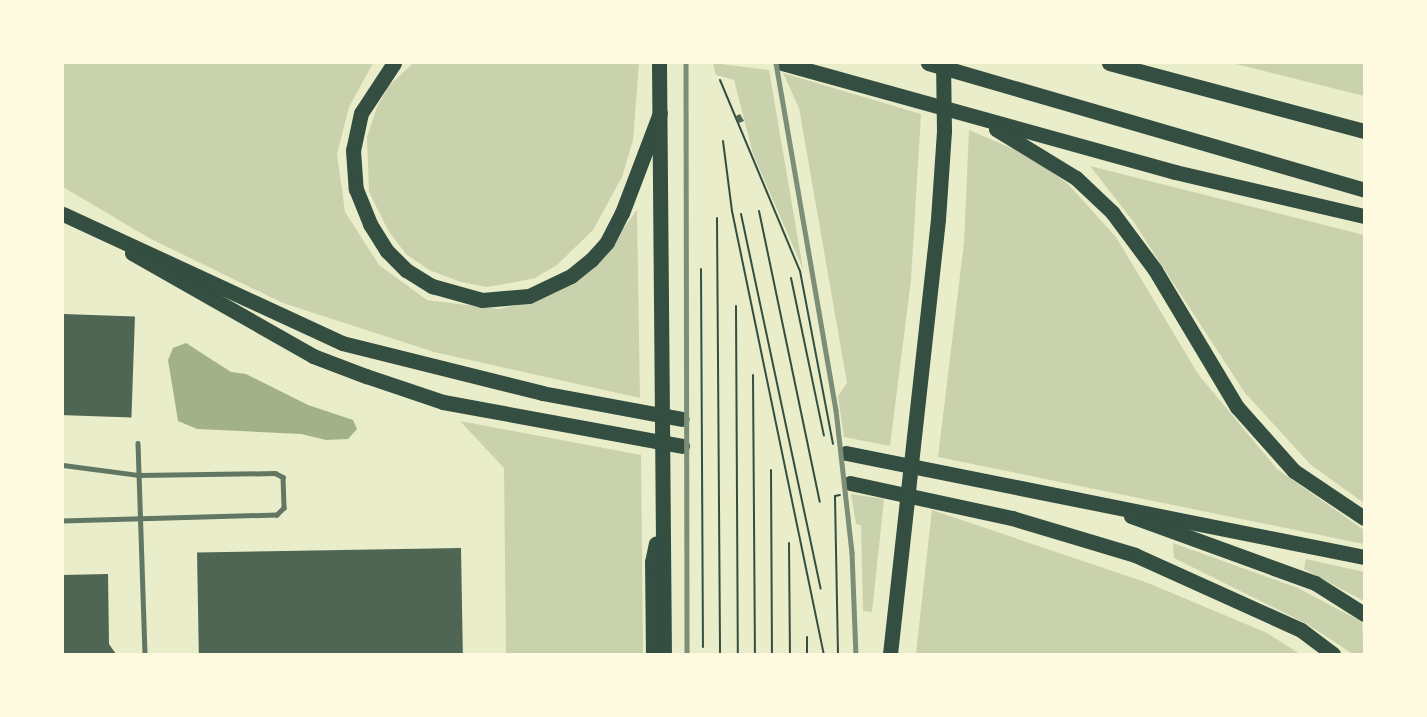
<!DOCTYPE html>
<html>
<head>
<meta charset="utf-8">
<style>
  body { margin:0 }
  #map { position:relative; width:1427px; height:717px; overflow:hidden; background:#e9edc9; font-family:Signika,sans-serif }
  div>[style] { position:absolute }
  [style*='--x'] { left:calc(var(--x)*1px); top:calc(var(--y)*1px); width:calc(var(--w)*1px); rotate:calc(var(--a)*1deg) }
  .green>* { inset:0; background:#cad2ad }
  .water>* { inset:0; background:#a3b18a }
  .building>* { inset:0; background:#4f6655; transform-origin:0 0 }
  .path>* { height:2px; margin:-1px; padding:0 1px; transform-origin:1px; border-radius:1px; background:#344e41 }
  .service>* { height:4.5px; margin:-2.25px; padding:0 2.25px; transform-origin:2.25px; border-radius:2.25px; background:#617663 }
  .motorway>* { height:15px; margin:-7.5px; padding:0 7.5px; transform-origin:7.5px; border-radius:7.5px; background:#344e41 }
  .rail>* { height:4.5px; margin:-2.25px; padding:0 2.25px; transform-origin:2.25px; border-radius:2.25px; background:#7c8e77 }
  span { translate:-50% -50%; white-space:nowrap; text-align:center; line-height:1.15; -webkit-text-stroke:4.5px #fefae0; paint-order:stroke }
  .frame { position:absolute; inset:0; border:64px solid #fefae0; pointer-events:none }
</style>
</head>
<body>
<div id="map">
  <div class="green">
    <i style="clip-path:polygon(63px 63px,373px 63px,349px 107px,337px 154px,345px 212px,379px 265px,427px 300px,499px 309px,539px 300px,578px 279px,597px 264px,637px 210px,640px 398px,434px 352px,283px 303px,151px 239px,63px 187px)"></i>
    <i style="clip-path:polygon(413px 63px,639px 63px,633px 140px,622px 177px,593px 230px,557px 265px,535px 278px,516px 282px,487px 287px,461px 282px,429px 270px,406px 254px,389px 232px,369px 192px,367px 137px,377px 107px,389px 86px)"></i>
    <i style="clip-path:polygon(713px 63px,769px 70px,803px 269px,753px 154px,734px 80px,716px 75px)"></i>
    <i style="clip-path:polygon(1232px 63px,1364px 63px,1364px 96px)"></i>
    <i style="clip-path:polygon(783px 73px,921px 114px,911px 280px,890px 446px,844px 437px,838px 396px,847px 383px,799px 108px)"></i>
    <i style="clip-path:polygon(969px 130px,1030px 156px,1068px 184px,1116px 237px,1198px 374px,1277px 469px,1364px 530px,1364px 544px,938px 457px,964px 243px)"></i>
    <i style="clip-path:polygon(1090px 166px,1364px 235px,1364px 503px,1311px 465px,1245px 393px,1133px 221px)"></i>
    <i style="clip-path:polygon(460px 421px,641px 455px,643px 654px,506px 654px,504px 468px)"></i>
    <i style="clip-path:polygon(851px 494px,884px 499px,872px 612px,863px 611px,861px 525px,856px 524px)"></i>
    <i style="clip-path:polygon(932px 510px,1148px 583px,1267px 633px,1300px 654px,916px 654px)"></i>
    <i style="clip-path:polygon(1173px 543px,1298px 588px,1362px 622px,1364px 654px,1353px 654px,1307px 624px,1174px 558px)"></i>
    <i style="clip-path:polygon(1306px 559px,1364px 572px,1364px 601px,1304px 569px)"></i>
  </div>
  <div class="water">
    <i style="clip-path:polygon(186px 343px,231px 372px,246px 374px,308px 405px,353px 420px,357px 429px,348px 439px,326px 440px,301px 434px,197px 429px,178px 421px,168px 360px,173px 348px)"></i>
  </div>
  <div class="building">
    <i style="clip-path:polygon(740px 114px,744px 121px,739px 123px,736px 116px)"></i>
    <i style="left:63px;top:314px;width:72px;height:101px;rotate:2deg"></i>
    <i style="left:461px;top:548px;width:106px;height:264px;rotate:89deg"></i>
    <i style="clip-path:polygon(108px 574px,109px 644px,116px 654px,63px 654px,63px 575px)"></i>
  </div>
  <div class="path">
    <i style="--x:720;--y:80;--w:207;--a:67.3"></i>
    <i style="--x:800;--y:271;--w:176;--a:79.2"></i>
    <i style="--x:723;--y:141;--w:71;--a:82.7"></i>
    <i style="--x:732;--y:211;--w:452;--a:78.3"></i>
    <i style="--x:759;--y:211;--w:297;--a:78.2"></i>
    <i style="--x:741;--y:214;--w:383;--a:78"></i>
    <i style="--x:717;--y:218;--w:436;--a:89.6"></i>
    <i style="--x:701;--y:269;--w:378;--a:89.7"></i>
    <i style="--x:791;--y:278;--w:161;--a:78.2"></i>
    <i style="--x:736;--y:306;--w:348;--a:89.7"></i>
    <i style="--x:753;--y:375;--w:279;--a:89.6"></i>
    <i style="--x:771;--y:470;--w:184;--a:89.7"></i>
    <i style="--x:789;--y:543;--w:111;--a:89.5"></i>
    <i style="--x:807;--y:637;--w:17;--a:90"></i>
    <i style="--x:838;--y:654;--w:158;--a:-91.1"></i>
    <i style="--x:835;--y:496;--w:5;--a:-11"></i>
  </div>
  <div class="service">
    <i style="--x:138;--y:443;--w:211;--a:88.1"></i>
    <i style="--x:63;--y:465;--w:77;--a:7.5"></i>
    <i style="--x:139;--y:475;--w:136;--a:-0.8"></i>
    <i style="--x:275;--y:473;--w:9;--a:27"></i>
    <i style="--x:283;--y:477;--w:31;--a:88"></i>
    <i style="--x:284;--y:508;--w:10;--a:135"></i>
    <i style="--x:277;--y:515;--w:214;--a:178.4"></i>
  </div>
  <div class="motorway">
    <i style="--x:394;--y:63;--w:60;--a:123.4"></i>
    <i style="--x:361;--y:113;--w:38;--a:102"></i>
    <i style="--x:353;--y:150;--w:39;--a:86"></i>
    <i style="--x:356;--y:189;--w:38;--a:68"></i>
    <i style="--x:370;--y:224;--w:32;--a:58"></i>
    <i style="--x:387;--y:251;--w:27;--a:45"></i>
    <i style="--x:406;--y:270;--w:31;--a:32"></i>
    <i style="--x:432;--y:286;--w:52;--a:15.6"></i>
    <i style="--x:482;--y:300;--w:47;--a:-4.9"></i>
    <i style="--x:529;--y:296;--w:47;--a:-25.5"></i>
    <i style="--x:571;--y:276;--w:26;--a:-39"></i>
    <i style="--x:591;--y:260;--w:24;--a:-48"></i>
    <i style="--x:607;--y:242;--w:33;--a:-63"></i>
    <i style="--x:622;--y:213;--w:107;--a:-69.2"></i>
    <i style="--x:659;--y:63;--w:591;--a:89.52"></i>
    <i style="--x:782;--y:63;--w:408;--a:15.5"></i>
    <i style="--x:1175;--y:172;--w:194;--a:13.1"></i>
    <i style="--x:928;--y:63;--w:454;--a:16.2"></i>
    <i style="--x:1109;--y:63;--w:264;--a:14.9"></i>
    <i style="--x:996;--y:129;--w:94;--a:31.5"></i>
    <i style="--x:1076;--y:178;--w:50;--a:43.4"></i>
    <i style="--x:1112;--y:212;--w:72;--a:53.4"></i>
    <i style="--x:1155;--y:270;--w:160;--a:59.1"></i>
    <i style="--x:1237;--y:407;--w:86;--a:48.3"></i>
    <i style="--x:1294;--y:471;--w:84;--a:33.9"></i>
    <i style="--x:63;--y:214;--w:307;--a:24.8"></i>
    <i style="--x:342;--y:343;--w:206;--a:14"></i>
    <i style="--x:542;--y:393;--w:142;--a:10.5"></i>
    <i style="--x:132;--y:253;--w:208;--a:29.6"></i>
    <i style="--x:313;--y:356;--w:57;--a:20.7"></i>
    <i style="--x:366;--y:376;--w:81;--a:18.7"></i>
    <i style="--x:443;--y:402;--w:243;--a:10.4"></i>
    <i style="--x:846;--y:453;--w:528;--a:11.35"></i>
    <i style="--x:850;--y:483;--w:166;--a:12.2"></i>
    <i style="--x:1012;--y:518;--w:128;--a:16.7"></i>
    <i style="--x:1135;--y:555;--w:182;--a:24.3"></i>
    <i style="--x:1301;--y:630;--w:40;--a:37"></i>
    <i style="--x:1131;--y:516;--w:196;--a:20"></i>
    <i style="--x:1315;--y:583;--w:58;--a:32.3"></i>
    <i style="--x:653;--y:654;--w:92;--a:-90.6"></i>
    <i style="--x:652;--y:562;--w:19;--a:-78"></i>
    <i style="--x:890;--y:654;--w:438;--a:-83.7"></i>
    <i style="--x:938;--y:219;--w:88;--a:-86.1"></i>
    <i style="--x:944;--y:131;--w:68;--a:-90.8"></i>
  </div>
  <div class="rail">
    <i style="--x:686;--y:63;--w:591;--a:89.9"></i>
    <i style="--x:776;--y:63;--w:352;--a:80.2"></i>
    <i style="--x:836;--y:410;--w:143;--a:83.6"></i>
    <i style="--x:852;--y:552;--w:102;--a:87.8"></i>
  </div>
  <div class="frame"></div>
</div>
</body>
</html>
